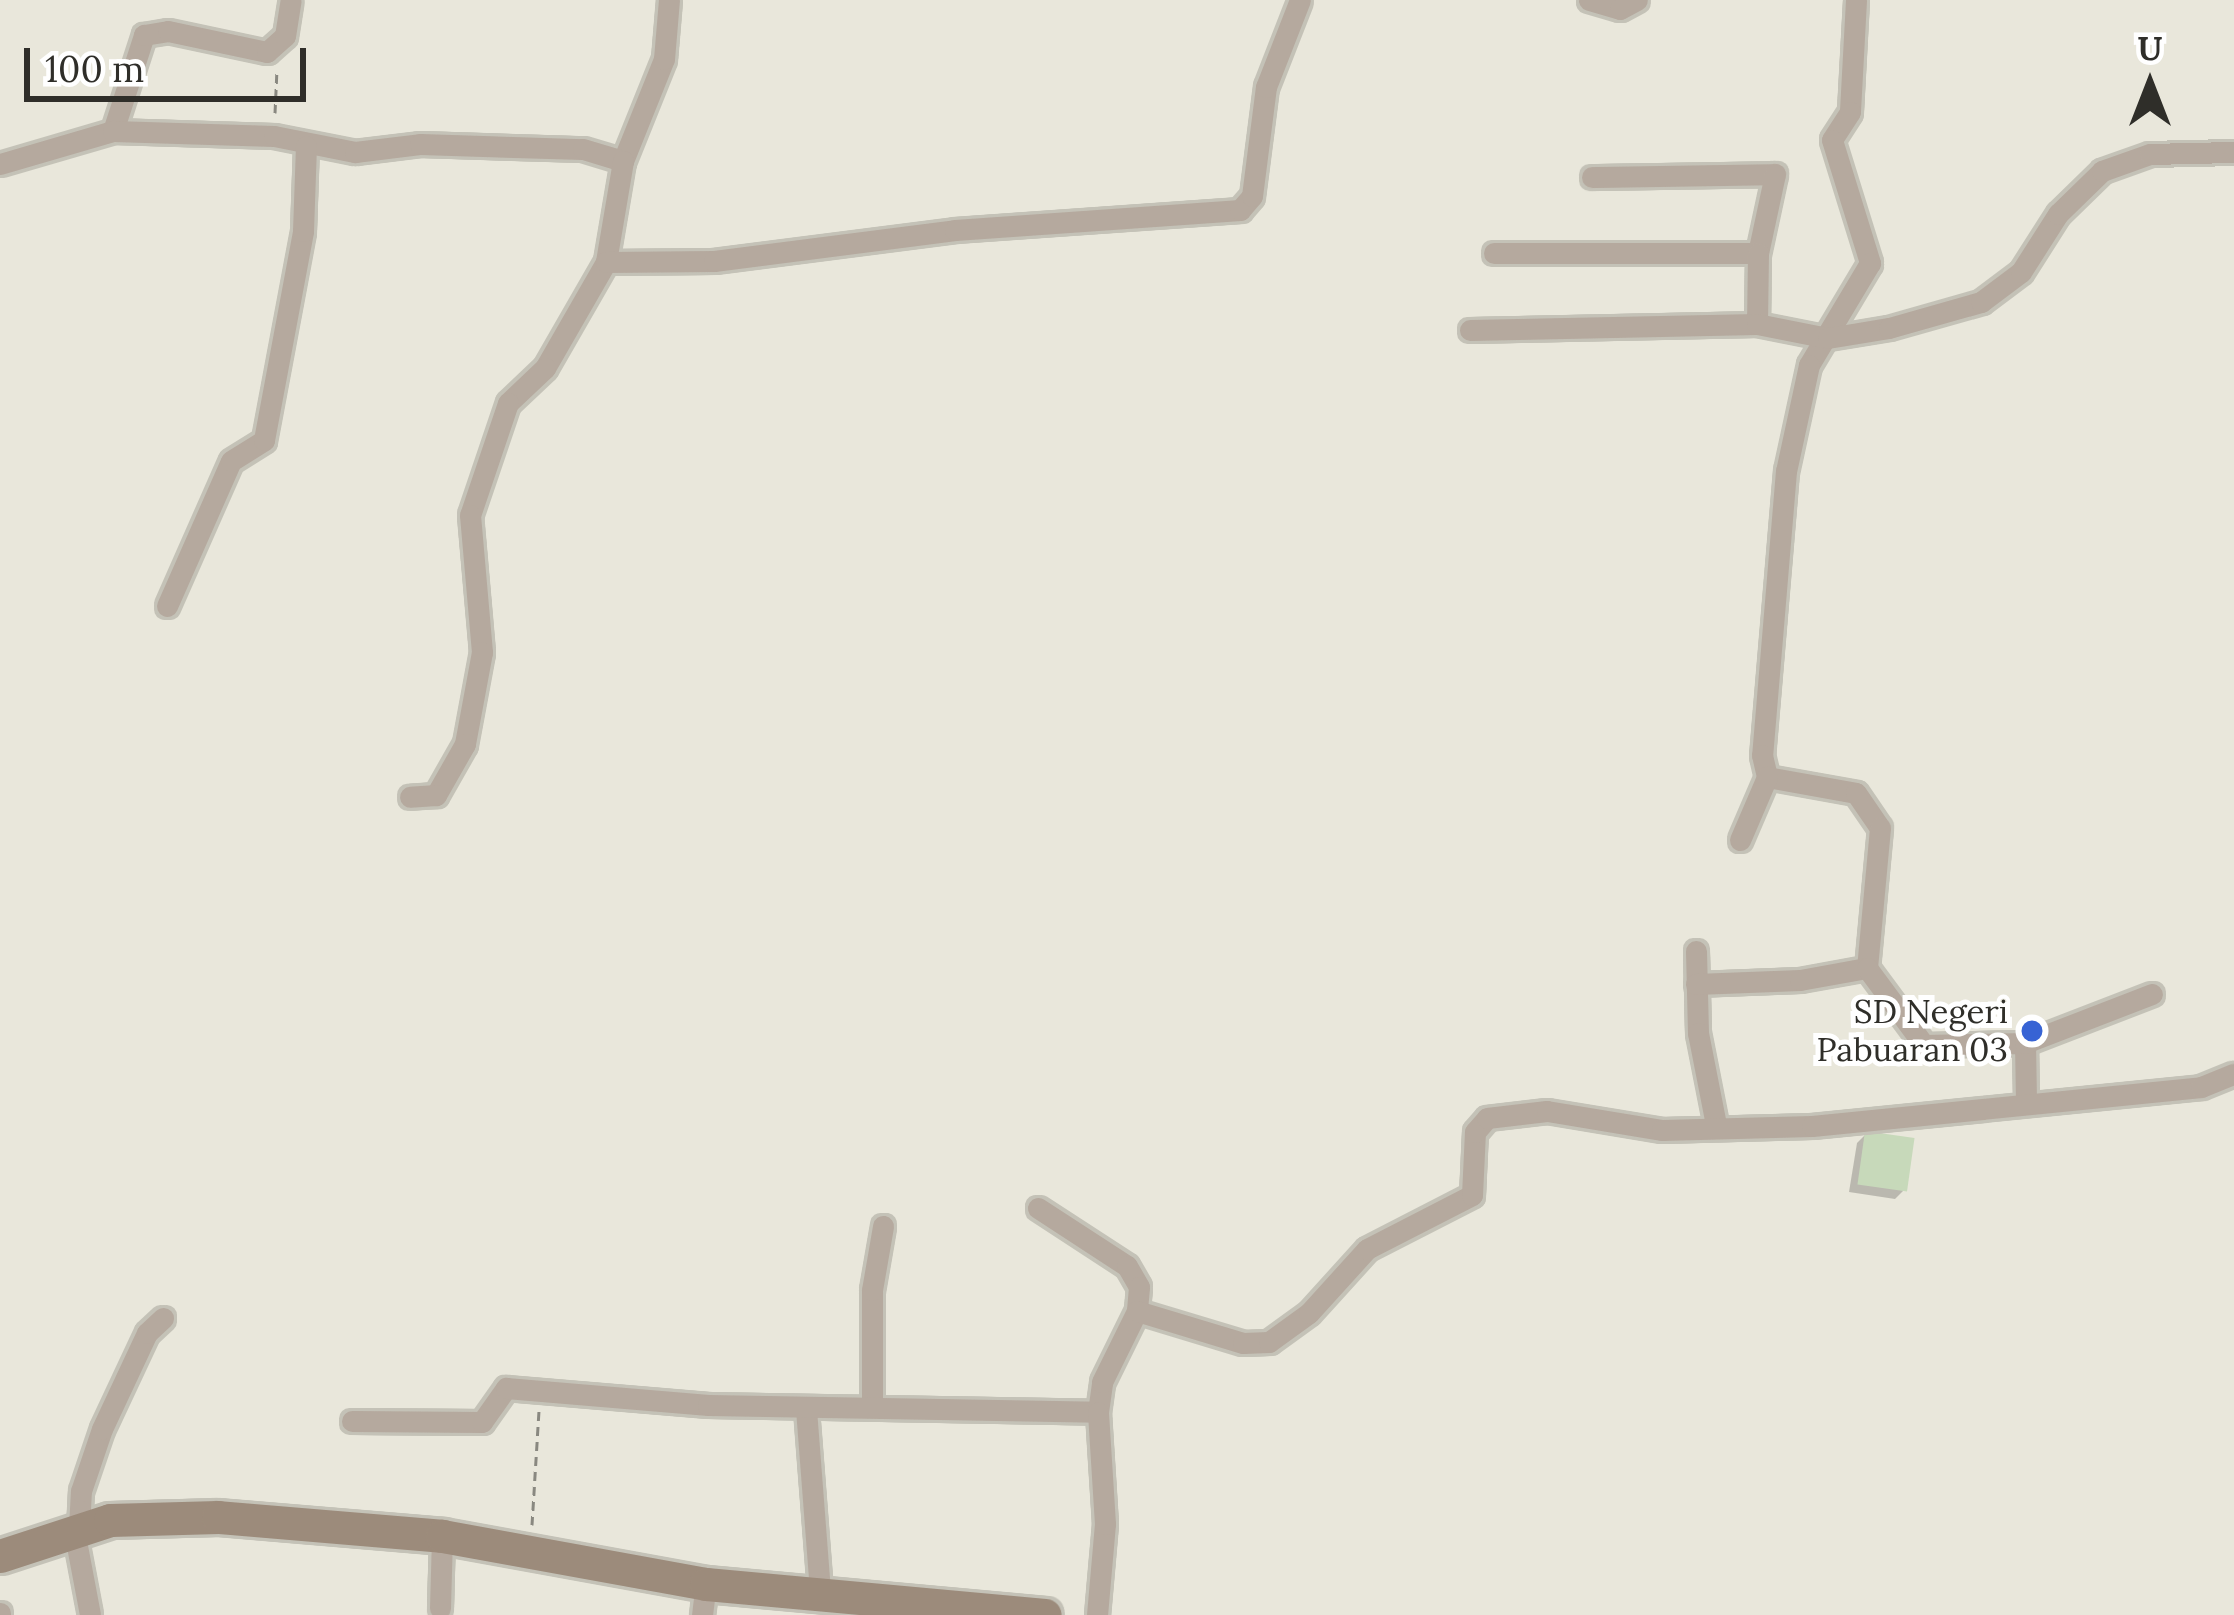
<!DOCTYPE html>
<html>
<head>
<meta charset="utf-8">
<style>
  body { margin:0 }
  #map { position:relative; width:2234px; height:1615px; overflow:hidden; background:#e9e7db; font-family:Lora,serif }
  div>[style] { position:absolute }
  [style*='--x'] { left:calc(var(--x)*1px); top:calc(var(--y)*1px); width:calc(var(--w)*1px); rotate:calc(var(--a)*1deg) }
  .shadow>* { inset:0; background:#0003 }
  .building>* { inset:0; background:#c7d9ba; transform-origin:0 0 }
  .path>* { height:3px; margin-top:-1.5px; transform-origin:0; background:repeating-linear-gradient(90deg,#898880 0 9px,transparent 0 15px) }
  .roads { filter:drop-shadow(3px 0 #c4c2b7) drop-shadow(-3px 0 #c4c2b7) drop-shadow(0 3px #c4c2b7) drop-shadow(0 -3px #c4c2b7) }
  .street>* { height:21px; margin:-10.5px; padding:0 10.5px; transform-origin:10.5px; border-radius:10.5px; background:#b5a99e }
  .secondary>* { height:33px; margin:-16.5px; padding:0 16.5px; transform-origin:16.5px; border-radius:16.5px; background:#9c8b7b }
  .dots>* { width:33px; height:33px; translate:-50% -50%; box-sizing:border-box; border:6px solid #fff; border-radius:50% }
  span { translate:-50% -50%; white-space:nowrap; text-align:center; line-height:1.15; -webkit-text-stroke:10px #fff; paint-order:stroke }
  .poi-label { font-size:33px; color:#2f2e29 }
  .right { translate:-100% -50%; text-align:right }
  .north { position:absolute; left:2090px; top:24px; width:120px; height:120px; -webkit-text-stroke:9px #fff; paint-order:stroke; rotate:0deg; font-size:33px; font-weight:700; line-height:48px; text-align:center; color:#2f2e29 }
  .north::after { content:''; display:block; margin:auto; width:42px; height:54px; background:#2f2e29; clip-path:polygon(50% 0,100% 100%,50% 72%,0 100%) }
  .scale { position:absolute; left:24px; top:48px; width:282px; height:54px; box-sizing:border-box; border:6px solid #2f2e29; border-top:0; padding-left:15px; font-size:36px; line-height:42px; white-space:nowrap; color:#2f2e29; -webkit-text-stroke:9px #fff; paint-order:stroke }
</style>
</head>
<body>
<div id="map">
  <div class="shadow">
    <i style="clip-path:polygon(1866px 1134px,1904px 1190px,1895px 1199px,1849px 1192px,1857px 1143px)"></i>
  </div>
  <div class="building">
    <i style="left:1865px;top:1131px;width:50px;height:54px;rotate:8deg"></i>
  </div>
  <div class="path">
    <i style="--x:275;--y:113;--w:44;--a:-87.4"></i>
    <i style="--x:532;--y:1525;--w:116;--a:-86.5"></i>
  </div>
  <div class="roads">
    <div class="street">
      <i style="--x:1589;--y:0;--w:32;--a:16"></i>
      <i style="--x:1620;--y:9;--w:19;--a:-28"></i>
      <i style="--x:1856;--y:0;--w:112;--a:93.1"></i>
      <i style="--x:1850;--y:112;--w:33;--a:123"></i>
      <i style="--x:1832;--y:140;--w:129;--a:72.8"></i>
      <i style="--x:1870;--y:263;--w:119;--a:120.9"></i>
      <i style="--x:1809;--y:365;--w:108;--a:102.2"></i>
      <i style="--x:1786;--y:471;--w:285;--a:94.8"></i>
      <i style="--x:1762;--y:755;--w:23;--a:77"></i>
      <i style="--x:1767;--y:777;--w:90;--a:10.2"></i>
      <i style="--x:1856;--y:793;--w:42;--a:55.6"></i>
      <i style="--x:1880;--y:828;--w:141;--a:95.3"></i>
      <i style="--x:113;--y:131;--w:101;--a:-72.1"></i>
      <i style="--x:144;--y:35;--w:24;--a:-9"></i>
      <i style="--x:168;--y:31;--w:101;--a:12"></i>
      <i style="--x:267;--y:52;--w:24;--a:-42"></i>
      <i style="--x:285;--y:36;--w:36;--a:-81"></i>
      <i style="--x:623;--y:161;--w:110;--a:-68.1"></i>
      <i style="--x:664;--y:59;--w:59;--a:-85.2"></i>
      <i style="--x:0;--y:164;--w:118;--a:-16.3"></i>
      <i style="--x:113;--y:131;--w:161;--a:1.8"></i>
      <i style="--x:274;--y:136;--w:83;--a:11.2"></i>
      <i style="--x:355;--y:152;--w:65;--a:-7"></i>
      <i style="--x:420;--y:144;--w:163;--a:1.8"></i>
      <i style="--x:583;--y:149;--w:42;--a:16.7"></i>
      <i style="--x:623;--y:161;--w:102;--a:99.6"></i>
      <i style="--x:606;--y:262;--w:122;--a:119.9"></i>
      <i style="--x:545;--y:368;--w:51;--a:136.6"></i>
      <i style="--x:508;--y:403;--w:118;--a:108.7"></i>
      <i style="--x:470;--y:515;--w:138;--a:85"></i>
      <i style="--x:482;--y:652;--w:94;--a:100.5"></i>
      <i style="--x:465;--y:744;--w:59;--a:119.6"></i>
      <i style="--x:436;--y:795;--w:26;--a:176"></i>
      <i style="--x:1592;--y:177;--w:183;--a:-0.9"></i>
      <i style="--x:1775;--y:174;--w:81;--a:102.1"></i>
      <i style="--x:1494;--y:253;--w:264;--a:0"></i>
      <i style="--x:1758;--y:253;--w:71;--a:90.8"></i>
      <i style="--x:606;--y:262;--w:108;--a:-0.5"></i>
      <i style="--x:714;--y:261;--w:243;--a:-7.3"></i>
      <i style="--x:955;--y:230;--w:286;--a:-4"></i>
      <i style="--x:1240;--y:210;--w:18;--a:-49"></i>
      <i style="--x:1252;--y:196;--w:110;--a:-82.7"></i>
      <i style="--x:1266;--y:87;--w:93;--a:-68.7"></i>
      <i style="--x:1470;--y:330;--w:287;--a:-1.2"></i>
      <i style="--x:1757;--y:324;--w:72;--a:11.2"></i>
      <i style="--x:1828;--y:338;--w:62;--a:-9.3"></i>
      <i style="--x:1889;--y:328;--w:96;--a:-15.8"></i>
      <i style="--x:1981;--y:302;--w:50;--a:-36.9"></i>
      <i style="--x:2021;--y:272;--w:69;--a:-57.5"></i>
      <i style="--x:2058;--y:214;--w:62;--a:-44.3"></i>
      <i style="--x:2102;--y:171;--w:51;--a:-19.5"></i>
      <i style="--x:2150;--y:154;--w:84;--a:-1.4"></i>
      <i style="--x:167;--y:606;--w:158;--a:-66.2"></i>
      <i style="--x:231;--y:461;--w:39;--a:-32"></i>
      <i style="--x:264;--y:440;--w:213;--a:-79.4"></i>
      <i style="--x:303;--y:231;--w:85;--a:-88"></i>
      <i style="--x:1740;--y:840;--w:69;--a:-66.8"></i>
      <i style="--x:1696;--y:951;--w:82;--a:88.6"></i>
      <i style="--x:1698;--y:1033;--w:94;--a:78.9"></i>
      <i style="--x:1696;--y:984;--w:104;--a:-2.2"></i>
      <i style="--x:1800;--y:980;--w:68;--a:-10.2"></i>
      <i style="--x:1867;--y:968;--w:96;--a:53.5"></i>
      <i style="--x:1924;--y:1045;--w:101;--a:-1.1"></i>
      <i style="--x:2025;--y:1043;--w:56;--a:89"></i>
      <i style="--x:2025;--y:1043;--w:136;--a:-21.1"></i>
      <i style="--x:1038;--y:1208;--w:106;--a:33.1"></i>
      <i style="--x:1127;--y:1266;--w:24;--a:60"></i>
      <i style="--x:1139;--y:1287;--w:24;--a:95"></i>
      <i style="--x:872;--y:1406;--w:116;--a:-90"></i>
      <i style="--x:872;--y:1290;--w:65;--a:-80.2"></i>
      <i style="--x:806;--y:1409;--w:183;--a:85.6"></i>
      <i style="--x:352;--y:1421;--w:130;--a:0.4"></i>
      <i style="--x:482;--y:1422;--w:42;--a:-54.8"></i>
      <i style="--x:506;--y:1388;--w:203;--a:4.8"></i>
      <i style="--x:708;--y:1405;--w:390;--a:1"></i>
      <i style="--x:1098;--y:1412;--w:30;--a:-82"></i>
      <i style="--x:1102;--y:1382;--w:79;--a:-63.8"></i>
      <i style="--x:1137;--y:1311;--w:111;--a:16.8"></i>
      <i style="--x:1243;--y:1343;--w:26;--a:-2"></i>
      <i style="--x:1269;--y:1342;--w:49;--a:-35.9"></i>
      <i style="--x:1309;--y:1313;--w:86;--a:-47.8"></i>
      <i style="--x:1367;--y:1249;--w:118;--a:-27.2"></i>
      <i style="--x:1472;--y:1195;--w:63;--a:-87.3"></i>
      <i style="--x:1475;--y:1132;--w:18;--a:-49"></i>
      <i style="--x:1487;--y:1118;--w:60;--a:-6.7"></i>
      <i style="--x:1547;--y:1111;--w:117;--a:9.4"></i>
      <i style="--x:1662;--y:1130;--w:150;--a:-1.5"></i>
      <i style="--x:1812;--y:1126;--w:391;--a:-5.7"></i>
      <i style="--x:2201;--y:1087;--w:35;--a:-22"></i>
      <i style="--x:79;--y:1528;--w:37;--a:-87"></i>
      <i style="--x:81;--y:1491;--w:65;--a:-71.3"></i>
      <i style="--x:102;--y:1429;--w:106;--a:-64.9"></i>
      <i style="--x:147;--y:1333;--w:22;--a:-43"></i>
      <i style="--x:74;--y:1530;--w:86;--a:79.3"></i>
      <i style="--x:440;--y:1608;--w:72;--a:-88.4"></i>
      <i style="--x:0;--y:1613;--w:2;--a:90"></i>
      <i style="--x:702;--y:1615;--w:31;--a:-83"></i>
      <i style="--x:1097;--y:1615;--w:91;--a:-85"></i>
      <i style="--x:1105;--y:1524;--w:112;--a:-93.6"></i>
    </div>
    <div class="secondary">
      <i style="--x:0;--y:1556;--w:116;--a:-18.1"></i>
      <i style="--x:110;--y:1520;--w:108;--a:-1.6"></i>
      <i style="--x:218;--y:1517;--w:225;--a:4.8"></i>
      <i style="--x:442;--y:1536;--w:268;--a:10.3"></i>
      <i style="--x:706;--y:1584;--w:340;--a:5.2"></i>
    </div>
  </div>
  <div class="dots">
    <i style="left:2032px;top:1031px;background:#3763d4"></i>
  </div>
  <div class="poi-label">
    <span class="right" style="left:2008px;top:1031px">SD Negeri<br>Pabuaran 03</span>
  </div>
  <div class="north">U</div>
  <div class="scale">100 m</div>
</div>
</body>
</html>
